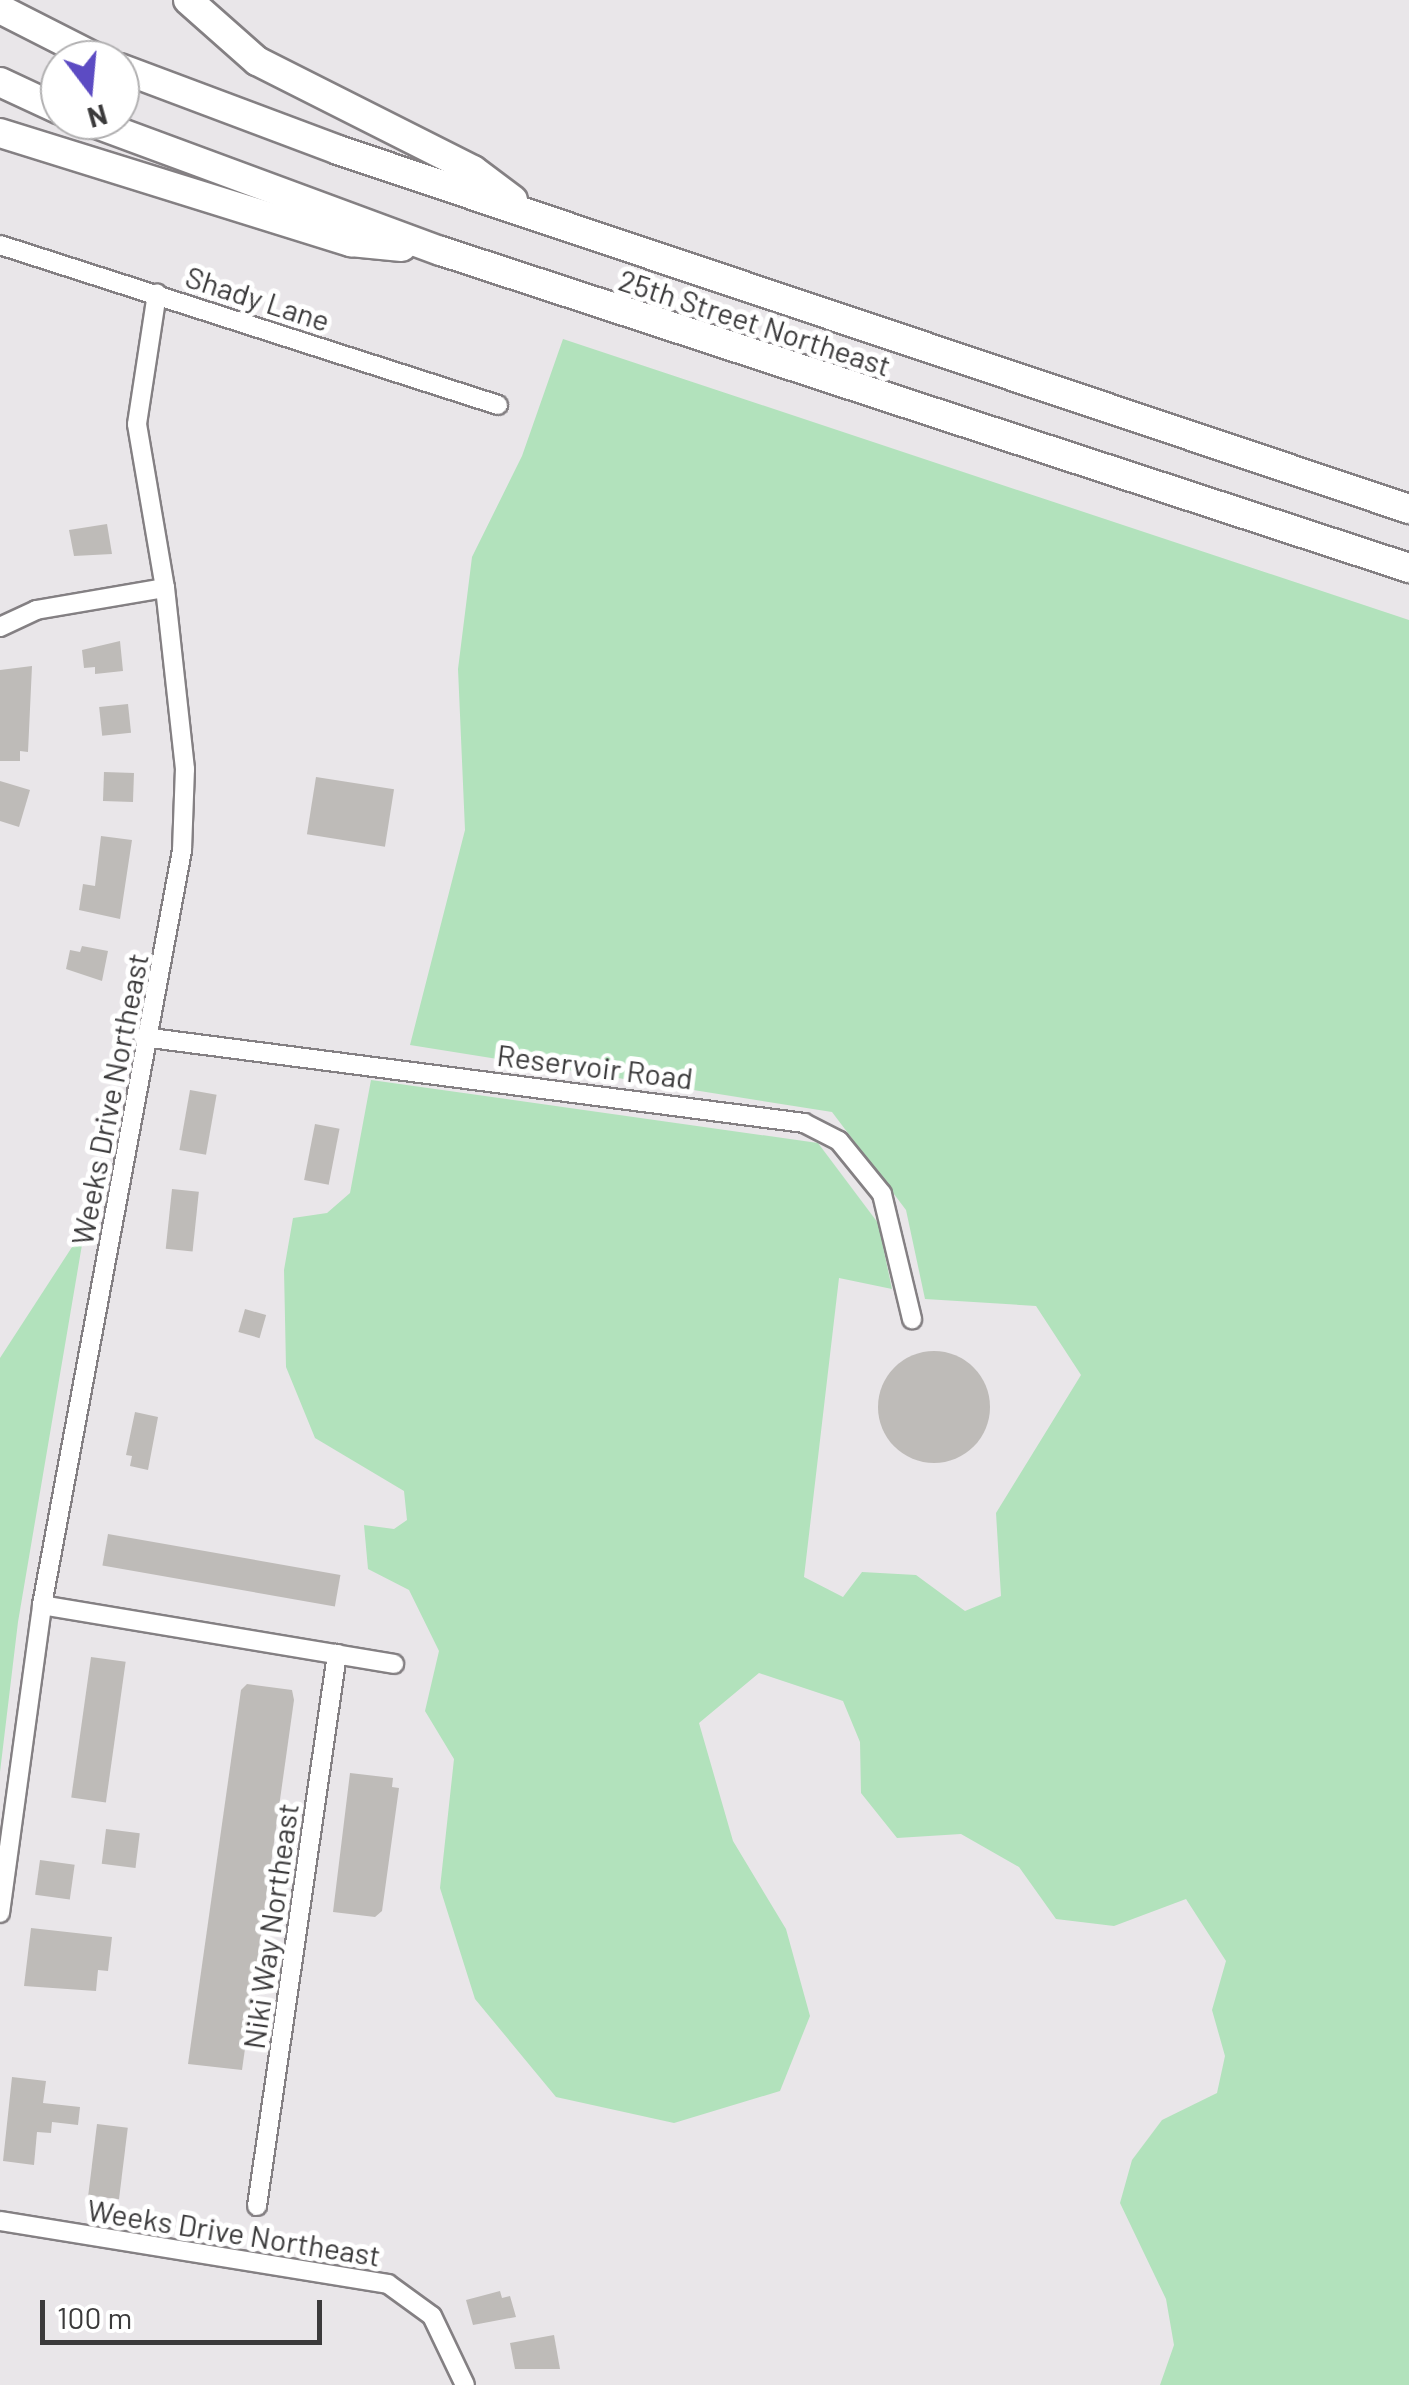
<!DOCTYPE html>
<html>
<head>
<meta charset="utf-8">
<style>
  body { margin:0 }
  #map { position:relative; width:1409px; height:2385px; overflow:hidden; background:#e9e6e9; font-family:Barlow,sans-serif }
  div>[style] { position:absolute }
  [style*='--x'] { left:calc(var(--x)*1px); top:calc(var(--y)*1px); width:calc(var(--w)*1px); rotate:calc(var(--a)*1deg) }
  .green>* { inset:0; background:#b2e2bc }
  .building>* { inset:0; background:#bebbb8; transform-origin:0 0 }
  .round { border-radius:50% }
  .roads { filter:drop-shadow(2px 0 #848083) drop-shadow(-2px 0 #848083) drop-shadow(0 2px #848083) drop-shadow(0 -2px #848083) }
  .minor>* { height:18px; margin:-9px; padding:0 9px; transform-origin:9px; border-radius:9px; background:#fff }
  .highway>* { height:28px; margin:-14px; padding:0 14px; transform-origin:14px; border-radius:14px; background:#fff }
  span { translate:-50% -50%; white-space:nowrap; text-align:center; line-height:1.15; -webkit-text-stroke:10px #fff; paint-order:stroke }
  .street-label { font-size:30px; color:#3b3a3b }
  .north { position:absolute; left:40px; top:40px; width:100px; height:100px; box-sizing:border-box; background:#fff; border:2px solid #b1b0b1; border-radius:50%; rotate:164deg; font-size:28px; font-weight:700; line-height:40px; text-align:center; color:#3b3a3b }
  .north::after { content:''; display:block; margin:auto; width:35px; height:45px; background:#5c4bc3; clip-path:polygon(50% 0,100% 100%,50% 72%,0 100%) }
  .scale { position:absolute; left:40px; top:2300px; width:282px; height:45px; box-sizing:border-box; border:5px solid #3b3a3b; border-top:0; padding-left:12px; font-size:30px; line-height:35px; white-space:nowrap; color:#3b3a3b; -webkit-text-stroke:8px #fff; paint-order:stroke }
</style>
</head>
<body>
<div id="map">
  <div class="green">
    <i style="clip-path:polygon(563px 339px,1409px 620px,1409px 2385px,1160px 2385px,1174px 2345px,1166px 2299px,1120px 2203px,1132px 2160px,1162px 2120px,1217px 2093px,1225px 2056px,1212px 2010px,1226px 1961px,1186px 1899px,1114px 1926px,1056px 1919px,1019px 1867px,961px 1834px,897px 1838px,861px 1793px,860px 1742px,843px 1701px,759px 1673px,699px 1723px,733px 1841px,786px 1929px,810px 2016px,780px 2091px,674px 2123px,556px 2097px,475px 1999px,440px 1888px,454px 1759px,425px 1711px,439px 1651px,409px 1590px,368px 1569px,364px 1525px,394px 1529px,407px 1520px,404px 1491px,315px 1438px,286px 1367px,284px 1270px,293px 1218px,327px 1213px,350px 1193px,371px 1080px,818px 1143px,878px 1223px,892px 1289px,839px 1278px,804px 1577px,843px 1597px,862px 1572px,916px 1575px,965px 1611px,1001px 1596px,996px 1513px,1081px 1375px,1036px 1306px,925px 1299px,906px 1210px,832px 1112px,410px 1045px,465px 830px,458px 669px,472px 557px,522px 456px)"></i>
    <i style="clip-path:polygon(85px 1227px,18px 1622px,0 1772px,0 1358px)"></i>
  </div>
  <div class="building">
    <i style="clip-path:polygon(107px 524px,112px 554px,74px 556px,69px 530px)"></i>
    <i style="clip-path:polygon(120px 641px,123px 671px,95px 674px,95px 667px,84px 668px,82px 650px)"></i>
    <i style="clip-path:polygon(32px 666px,28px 752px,20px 751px,20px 761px,0 761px,0 670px)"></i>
    <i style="left:128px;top:704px;width:29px;height:29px;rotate:84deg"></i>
    <i style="left:104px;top:772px;width:30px;height:29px;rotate:2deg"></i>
    <i style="left:316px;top:777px;width:79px;height:58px;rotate:9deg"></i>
    <i style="clip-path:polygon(0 781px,30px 790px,19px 827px,0 821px)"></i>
    <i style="clip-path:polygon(101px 836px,132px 840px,120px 919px,79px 910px,83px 884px,95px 886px)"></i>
    <i style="clip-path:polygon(82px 946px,108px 951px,102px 981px,66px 969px,70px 950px,80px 952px)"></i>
    <i style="left:190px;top:1090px;width:27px;height:61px;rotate:10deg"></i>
    <i style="left:315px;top:1124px;width:25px;height:57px;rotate:11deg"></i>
    <i style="left:172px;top:1189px;width:27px;height:60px;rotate:6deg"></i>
    <i style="left:245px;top:1309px;width:22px;height:24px;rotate:16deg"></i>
    <i class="round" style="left:878px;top:1351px;width:112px;height:112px"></i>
    <i style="clip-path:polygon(135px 1412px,158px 1417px,148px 1470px,130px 1466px,132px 1456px,126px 1455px)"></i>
    <i style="left:108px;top:1534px;width:236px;height:32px;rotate:10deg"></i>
    <i style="left:91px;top:1657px;width:35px;height:142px;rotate:8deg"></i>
    <i style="clip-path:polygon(247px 1684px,292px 1690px,294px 1700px,242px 2070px,188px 2064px,241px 1690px)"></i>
    <i style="clip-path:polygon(350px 1773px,393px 1778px,392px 1787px,399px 1788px,382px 1911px,375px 1917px,333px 1912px)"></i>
    <i style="left:106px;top:1829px;width:34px;height:35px;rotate:7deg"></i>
    <i style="left:40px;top:1860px;width:35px;height:35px;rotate:8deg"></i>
    <i style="clip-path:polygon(31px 1928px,112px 1937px,108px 1971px,98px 1970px,96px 1991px,24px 1986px)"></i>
    <i style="clip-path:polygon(12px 2077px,46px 2081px,43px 2103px,80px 2107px,78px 2125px,52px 2122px,51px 2133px,37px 2132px,34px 2165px,3px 2161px)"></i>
    <i style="left:97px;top:2124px;width:31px;height:72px;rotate:7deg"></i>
    <i style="clip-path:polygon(500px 2291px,502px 2298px,510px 2296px,516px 2317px,473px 2325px,466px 2300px)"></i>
    <i style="clip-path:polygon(554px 2335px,560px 2369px,515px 2369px,510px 2343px)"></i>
  </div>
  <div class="roads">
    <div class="minor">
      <i style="--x:0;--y:245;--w:523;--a:17.81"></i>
      <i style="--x:0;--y:627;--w:40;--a:-25"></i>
      <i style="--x:36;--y:610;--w:131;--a:-9.7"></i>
      <i style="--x:143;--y:1037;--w:667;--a:7.41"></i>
      <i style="--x:804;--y:1123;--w:39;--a:27"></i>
      <i style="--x:839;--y:1141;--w:68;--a:50.9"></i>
      <i style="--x:882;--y:1194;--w:129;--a:76.5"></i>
      <i style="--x:42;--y:1605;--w:357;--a:9.5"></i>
      <i style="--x:0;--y:1913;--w:311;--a:-82.2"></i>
      <i style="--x:42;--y:1605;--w:768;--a:-79.49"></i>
      <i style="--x:182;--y:850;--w:81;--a:-87.9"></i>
      <i style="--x:185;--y:769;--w:182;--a:-96.3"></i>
      <i style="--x:165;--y:588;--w:166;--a:-99.7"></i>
      <i style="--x:137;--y:424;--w:132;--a:-81.3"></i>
      <i style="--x:257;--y:2206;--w:558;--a:-81.75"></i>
      <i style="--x:0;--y:2221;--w:393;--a:9.2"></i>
      <i style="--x:388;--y:2284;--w:54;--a:36"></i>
      <i style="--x:432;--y:2316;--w:76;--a:64.4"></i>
    </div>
    <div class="highway">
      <i style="--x:188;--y:0;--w:92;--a:41.5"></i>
      <i style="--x:257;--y:61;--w:242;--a:26.8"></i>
      <i style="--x:473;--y:170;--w:50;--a:36.9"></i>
      <i style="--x:0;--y:9;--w:112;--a:27"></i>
      <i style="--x:120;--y:68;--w:233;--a:20.6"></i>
      <i style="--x:338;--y:150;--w:1130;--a:18.53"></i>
      <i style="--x:0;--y:82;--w:66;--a:25"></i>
      <i style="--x:86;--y:120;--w:378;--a:20.3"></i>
      <i style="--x:441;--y:251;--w:1019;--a:18.13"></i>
      <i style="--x:0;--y:133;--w:368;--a:17.3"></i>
      <i style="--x:351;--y:242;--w:51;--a:5.6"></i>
    </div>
  </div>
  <div class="street-label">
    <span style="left:258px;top:298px;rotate:18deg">Shady Lane</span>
    <span style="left:755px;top:322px;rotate:18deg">25th Street Northeast</span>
    <span style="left:595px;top:1066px;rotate:7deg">Reservoir Road</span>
    <span style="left:109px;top:1099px;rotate:-79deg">Weeks Drive Northeast</span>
    <span style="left:270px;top:1926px;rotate:-82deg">Niki Way Northeast</span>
    <span style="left:234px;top:2232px;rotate:9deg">Weeks Drive Northeast</span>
  </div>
  <div class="north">N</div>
  <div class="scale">100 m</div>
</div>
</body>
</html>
